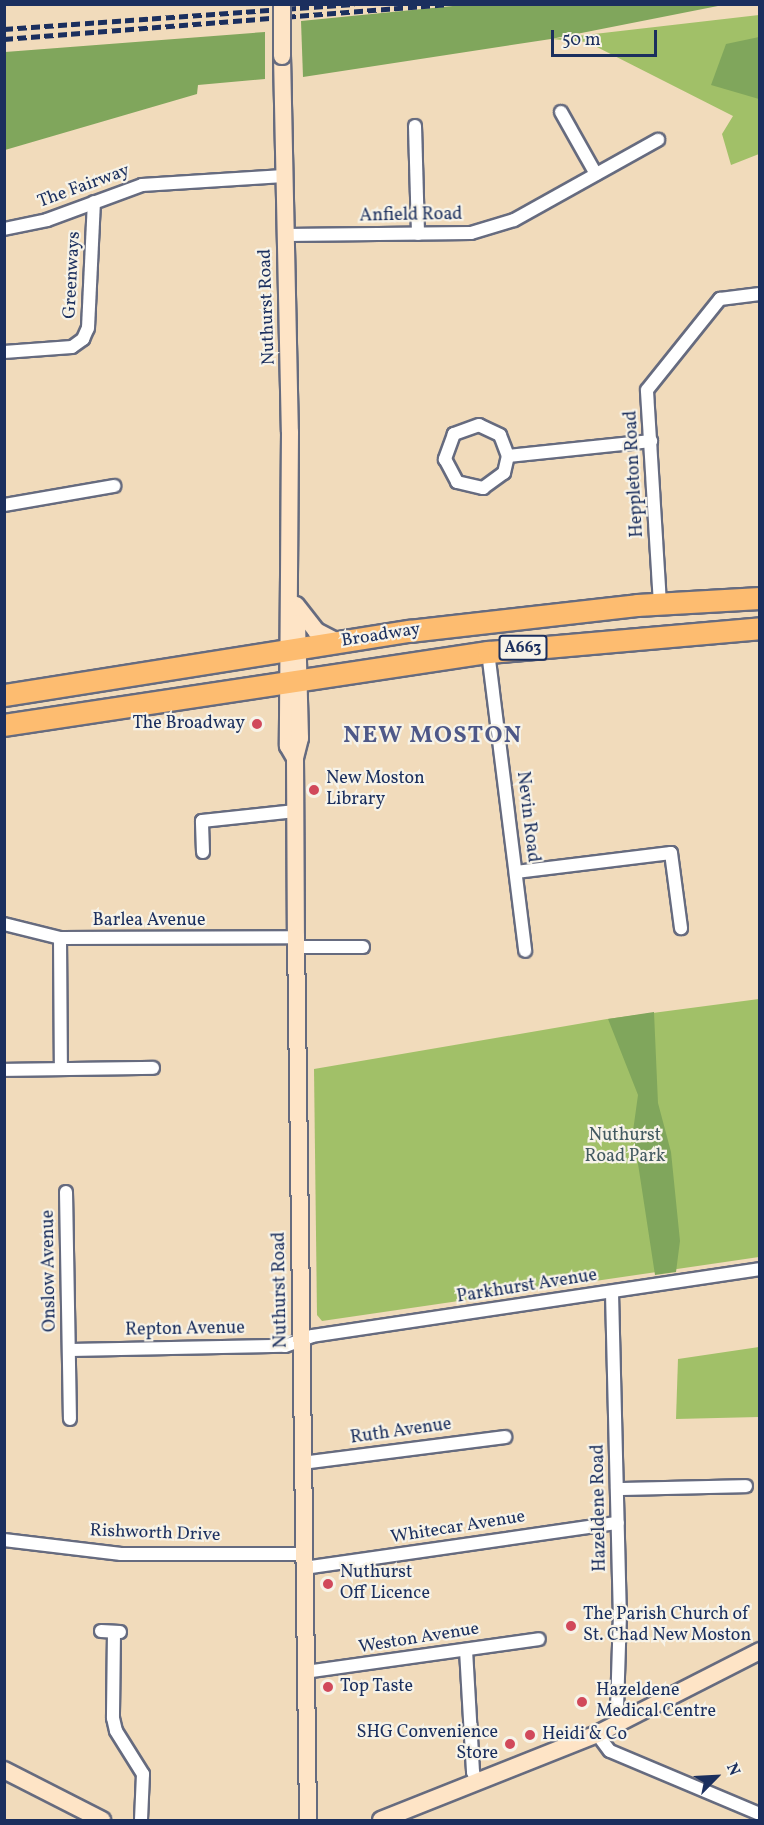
<!DOCTYPE html>
<html>
<head>
<meta charset="utf-8">
<style>
  body { margin:0 }
  #map { position:relative; width:764px; height:1825px; overflow:hidden; background:#f1dbbb; font-family:Vollkorn,serif }
  div>[style] { position:absolute }
  [style*='--x'] { left:calc(var(--x)*1px); top:calc(var(--y)*1px); width:calc(var(--w)*1px); rotate:calc(var(--a)*1deg) }
  .green>* { inset:0; background:#a1c068 }
  .forest>* { inset:0; background:#80a65c }
  .roads { filter:drop-shadow(2px 0 #666b7f) drop-shadow(-2px 0 #666b7f) drop-shadow(0 2px #666b7f) drop-shadow(0 -2px #666b7f) }
  .street>* { height:12px; margin:-6px; padding:0 6px; transform-origin:6px; border-radius:6px; background:#fff }
  .secondary>* { height:16px; margin:-8px; padding:0 8px; transform-origin:8px; border-radius:8px; background:#fee4c6 }
  .highway>* { height:21px; margin:-10.5px; padding:0 10.5px; transform-origin:10.5px; border-radius:10.5px; background:#fdbc70 }
  .rail>* { height:4.5px; margin-top:-2.25px; transform-origin:0; background:repeating-linear-gradient(90deg,#1b2f5e 0 9px,transparent 0 13.5px) }
  .bridges { filter:drop-shadow(2px 0 #666b7f) drop-shadow(-2px 0 #666b7f) drop-shadow(0 2px #666b7f) drop-shadow(0 -2px #666b7f) }
  .secondary-bridge>* { height:16px; margin:-8px; padding:0 8px; transform-origin:8px; border-radius:8px; background:#fee4c6 }
  .dots>* { width:16px; height:16px; translate:-50% -50%; box-sizing:border-box; border:3px solid #f7f3e8; border-radius:50% }
  span { translate:-50% -50%; white-space:nowrap; text-align:center; line-height:1.15; -webkit-text-stroke:4.5px #f7f3e8; paint-order:stroke }
  .shield-label span { padding:2px 4px; background:#f7f3e8; border:2px solid; border-radius:4px; -webkit-text-stroke-width:0 }
  .shield-label { font-size:16px; color:#1b2f5e; font-weight:700 }
  .street-label { font-size:18px; color:#1b2f5e }
  .poi-label { font-size:18px; color:#1b2f5e }
  .right { translate:-100% -50%; text-align:right }
  .left { translate:0 -50%; text-align:left }
  .park-label { font-size:18px; color:#435a61 }
  .district-label { font-size:24px; color:#4e5888; font-weight:700; letter-spacing:1.5px }
  .frame { position:absolute; inset:0; border:6px solid #1b2f5e; pointer-events:none }
  .north { position:absolute; left:686px; top:1747px; width:60px; height:60px; -webkit-text-stroke:4px #f7f3e8; paint-order:stroke; rotate:66deg; font-size:16px; font-weight:700; line-height:24px; text-align:center; color:#1b2f5e }
  .north::after { content:''; display:block; margin:auto; width:21px; height:27px; background:#1b2f5e; clip-path:polygon(50% 0,100% 100%,50% 72%,0 100%) }
  .scale { position:absolute; left:551px; top:30px; width:106px; height:27px; box-sizing:border-box; border:3px solid #1b2f5e; border-top:0; padding-left:8px; font-size:18px; line-height:21px; white-space:nowrap; color:#1b2f5e; -webkit-text-stroke:4px #f7f3e8; paint-order:stroke }
</style>
</head>
<body>
<div id="map">
  <div class="green">
    <i style="clip-path:polygon(759px 15px,759px 154px,731px 165px,722px 134px,733px 116px,587px 42px,551px 39px)"></i>
    <i style="clip-path:polygon(759px 999px,759px 1257px,322px 1321px,317px 1315px,314px 1069px,607px 1019px)"></i>
    <i style="clip-path:polygon(759px 1347px,759px 1417px,676px 1419px,678px 1359px)"></i>
  </div>
  <div class="forest">
    <i style="clip-path:polygon(473px 4px,723px 4px,723px 5px,551px 39px,303px 77px,301px 21px)"></i>
    <i style="clip-path:polygon(265px 32px,265px 79px,198px 85px,197px 94px,5px 150px,5px 52px)"></i>
    <i style="clip-path:polygon(759px 37px,759px 99px,711px 85px,726px 44px)"></i>
    <i style="clip-path:polygon(654px 1012px,658px 1103px,671px 1152px,680px 1241px,676px 1272px,655px 1275px,633px 1131px,638px 1095px,608px 1019px)"></i>
  </div>
  <div class="roads">
    <div class="street">
      <i style="--x:561;--y:112;--w:71;--a:60.6"></i>
      <i style="--x:415;--y:126;--w:108;--a:88.4"></i>
      <i style="--x:4;--y:229;--w:44;--a:-11.8"></i>
      <i style="--x:47;--y:220;--w:101;--a:-20.2"></i>
      <i style="--x:142;--y:185;--w:142;--a:-3.6"></i>
      <i style="--x:285;--y:235;--w:186;--a:-0.6"></i>
      <i style="--x:471;--y:233;--w:45;--a:-16.8"></i>
      <i style="--x:514;--y:220;--w:165;--a:-29.1"></i>
      <i style="--x:4;--y:352;--w:68;--a:-4.2"></i>
      <i style="--x:72;--y:347;--w:14;--a:-36"></i>
      <i style="--x:83;--y:339;--w:12;--a:-66"></i>
      <i style="--x:88;--y:328;--w:126;--a:-87.3"></i>
      <i style="--x:508;--y:456;--w:22;--a:-111"></i>
      <i style="--x:500;--y:435;--w:23;--a:-155"></i>
      <i style="--x:479;--y:425;--w:27;--a:160"></i>
      <i style="--x:454;--y:434;--w:27;--a:110"></i>
      <i style="--x:445;--y:459;--w:26;--a:62"></i>
      <i style="--x:457;--y:482;--w:27;--a:13"></i>
      <i style="--x:483;--y:488;--w:26;--a:-36"></i>
      <i style="--x:504;--y:473;--w:17;--a:-77"></i>
      <i style="--x:508;--y:456;--w:144;--a:-6"></i>
      <i style="--x:4;--y:505;--w:112;--a:-9.8"></i>
      <i style="--x:660;--y:604;--w:214;--a:-93.5"></i>
      <i style="--x:647;--y:390;--w:117;--a:-51.3"></i>
      <i style="--x:720;--y:299;--w:40;--a:-7.1"></i>
      <i style="--x:488;--y:652;--w:301;--a:82.9"></i>
      <i style="--x:203;--y:852;--w:31;--a:-92"></i>
      <i style="--x:202;--y:821;--w:94;--a:-6.1"></i>
      <i style="--x:516;--y:872;--w:156;--a:-7"></i>
      <i style="--x:671;--y:853;--w:76;--a:82.4"></i>
      <i style="--x:4;--y:924;--w:58;--a:14"></i>
      <i style="--x:60;--y:938;--w:236;--a:-0.2"></i>
      <i style="--x:60;--y:938;--w:130;--a:89.6"></i>
      <i style="--x:296;--y:947;--w:67;--a:0"></i>
      <i style="--x:4;--y:1070;--w:149;--a:-0.8"></i>
      <i style="--x:66;--y:1192;--w:227;--a:89"></i>
      <i style="--x:612;--y:1293;--w:320;--a:88.6"></i>
      <i style="--x:620;--y:1613;--w:97;--a:91.8"></i>
      <i style="--x:617;--y:1710;--w:13;--a:67"></i>
      <i style="--x:70;--y:1350;--w:215;--a:-1.1"></i>
      <i style="--x:285;--y:1346;--w:29;--a:-20"></i>
      <i style="--x:312;--y:1336;--w:453;--a:-8.5"></i>
      <i style="--x:302;--y:1463;--w:205;--a:-7.3"></i>
      <i style="--x:617;--y:1489;--w:129;--a:-1.3"></i>
      <i style="--x:4;--y:1540;--w:118;--a:6.8"></i>
      <i style="--x:121;--y:1554;--w:183;--a:0"></i>
      <i style="--x:304;--y:1568;--w:317;--a:-8.2"></i>
      <i style="--x:101;--y:1631;--w:19;--a:3"></i>
      <i style="--x:114;--y:1632;--w:86;--a:90.7"></i>
      <i style="--x:113;--y:1718;--w:13;--a:77"></i>
      <i style="--x:116;--y:1731;--w:51;--a:57.9"></i>
      <i style="--x:143;--y:1774;--w:46;--a:92.5"></i>
      <i style="--x:466;--y:1650;--w:122;--a:86.7"></i>
      <i style="--x:473;--y:1772;--w:11;--a:68"></i>
      <i style="--x:305;--y:1672;--w:236;--a:-8"></i>
      <i style="--x:597;--y:1734;--w:21;--a:53"></i>
      <i style="--x:610;--y:1751;--w:163;--a:22.8"></i>
    </div>
    <div class="secondary">
      <i style="--x:282;--y:56;--w:376;--a:88.8"></i>
      <i style="--x:290;--y:432;--w:314;--a:90.4"></i>
      <i style="--x:288;--y:746;--w:14;--a:60"></i>
      <i style="--x:296;--y:605;--w:33;--a:52"></i>
      <i style="--x:316;--y:631;--w:25;--a:27"></i>
      <i style="--x:291;--y:609;--w:15;--a:67"></i>
      <i style="--x:297;--y:623;--w:115;--a:88.5"></i>
      <i style="--x:300;--y:738;--w:21;--a:104"></i>
      <i style="--x:295;--y:758;--w:179;--a:89.7"></i>
      <i style="--x:296;--y:937;--w:883;--a:89.22"></i>
      <i style="--x:4;--y:1770;--w:110;--a:27"></i>
      <i style="--x:381;--y:1820;--w:232;--a:-21.7"></i>
      <i style="--x:597;--y:1734;--w:183;--a:-27"></i>
    </div>
    <div class="highway">
      <i style="--x:4;--y:695;--w:410;--a:-9"></i>
      <i style="--x:409;--y:631;--w:229;--a:-6.5"></i>
      <i style="--x:637;--y:605;--w:123;--a:-3.3"></i>
      <i style="--x:4;--y:725;--w:489;--a:-8.6"></i>
      <i style="--x:488;--y:652;--w:273;--a:-5"></i>
    </div>
  </div>
  <div class="rail">
    <i style="--x:4;--y:29;--w:351;--a:-4.1"></i>
    <i style="--x:4;--y:39;--w:444;--a:-4.5"></i>
  </div>
  <div class="bridges">
    <div class="secondary-bridge">
      <i style="--x:282;--y:4;--w:52;--a:90"></i>
    </div>
  </div>
  <div class="dots">
    <i style="left:257px;top:724px;background:#d1495b"></i>
    <i style="left:314px;top:790px;background:#d1495b"></i>
    <i style="left:328px;top:1584px;background:#d1495b"></i>
    <i style="left:571px;top:1626px;background:#d1495b"></i>
    <i style="left:328px;top:1687px;background:#d1495b"></i>
    <i style="left:582px;top:1702px;background:#d1495b"></i>
    <i style="left:530px;top:1735px;background:#d1495b"></i>
    <i style="left:510px;top:1744px;background:#d1495b"></i>
  </div>
  <div class="shield-label">
    <span style="left:523px;top:648px">A663</span>
  </div>
  <div class="street-label">
    <span style="left:84px;top:187px;rotate:-20deg">The Fairway</span>
    <span style="left:411px;top:216px;rotate:-1deg">Anfield Road</span>
    <span style="left:73px;top:275px;rotate:-87deg">Greenways</span>
    <span style="left:268px;top:307px;rotate:-92deg">Nuthurst Road</span>
    <span style="left:635px;top:474px;rotate:-93deg">Heppleton Road</span>
    <span style="left:381px;top:636px;rotate:-9deg">Broadway</span>
    <span style="left:527px;top:817px;rotate:83deg">Nevin Road</span>
    <span style="left:149px;top:921px">Barlea Avenue</span>
    <span style="left:50px;top:1271px;rotate:-91deg">Onslow Avenue</span>
    <span style="left:527px;top:1287px;rotate:-9deg">Parkhurst Avenue</span>
    <span style="left:281px;top:1290px;rotate:-91deg">Nuthurst Road</span>
    <span style="left:185px;top:1330px;rotate:-1deg">Repton Avenue</span>
    <span style="left:401px;top:1432px;rotate:-8deg">Ruth Avenue</span>
    <span style="left:600px;top:1508px;rotate:-91deg">Hazeldene Road</span>
    <span style="left:458px;top:1528px;rotate:-9deg">Whitecar Avenue</span>
    <span style="left:155px;top:1534px;rotate:2deg">Rishworth Drive</span>
    <span style="left:419px;top:1639px;rotate:-9deg">Weston Avenue</span>
  </div>
  <div class="poi-label">
    <span class="right" style="left:245px;top:724px">The Broadway</span>
    <span class="left" style="left:326px;top:790px">New Moston<br>Library</span>
    <span class="left" style="left:340px;top:1584px">Nuthurst<br>Off Licence</span>
    <span class="left" style="left:583px;top:1626px">The Parish Church of<br>St. Chad New Moston</span>
    <span class="left" style="left:340px;top:1687px">Top Taste</span>
    <span class="left" style="left:596px;top:1702px">Hazeldene<br>Medical Centre</span>
    <span class="right" style="left:498px;top:1744px">SHG Convenience<br>Store</span>
    <span class="left" style="left:542px;top:1735px">Heidi &amp; Co</span>
  </div>
  <div class="park-label">
    <span style="left:625px;top:1147px">Nuthurst<br>Road Park</span>
  </div>
  <div class="district-label">
    <span style="left:433px;top:737px">NEW MOSTON</span>
  </div>
  <div class="frame"></div>
  <div class="north">N</div>
  <div class="scale">50 m</div>
</div>
</body>
</html>
